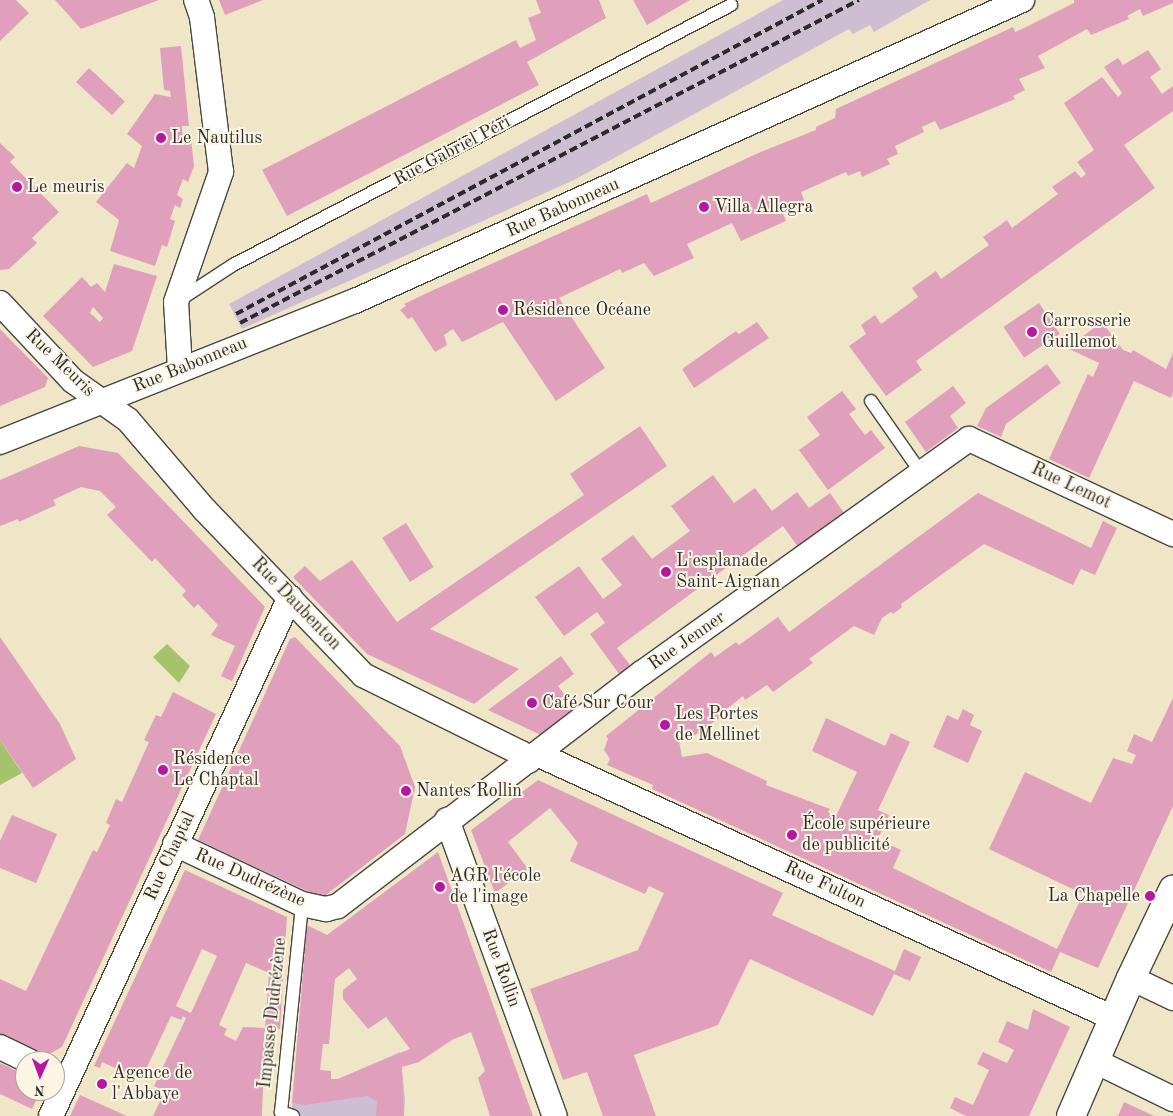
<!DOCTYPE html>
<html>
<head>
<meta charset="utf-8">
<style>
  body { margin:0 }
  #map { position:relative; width:1173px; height:1116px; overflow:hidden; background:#efe6c8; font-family:"Old Standard TT",serif }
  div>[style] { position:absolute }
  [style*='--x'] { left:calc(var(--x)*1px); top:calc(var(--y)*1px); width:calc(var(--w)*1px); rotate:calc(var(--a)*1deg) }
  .industrial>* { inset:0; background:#cebed2 }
  .green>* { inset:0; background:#a4c36b }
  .building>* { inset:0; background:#e0a0bc; transform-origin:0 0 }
  .roads { filter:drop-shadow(1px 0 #484743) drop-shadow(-1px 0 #484743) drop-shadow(0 1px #484743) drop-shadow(0 -1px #484743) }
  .lane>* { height:12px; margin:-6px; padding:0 6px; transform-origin:6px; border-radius:6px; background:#fff }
  .street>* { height:24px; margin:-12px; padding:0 12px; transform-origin:12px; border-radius:12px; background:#fff }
  .secondary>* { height:28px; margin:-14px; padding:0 14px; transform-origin:14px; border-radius:14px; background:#fff }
  .rail>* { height:4px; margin-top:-2px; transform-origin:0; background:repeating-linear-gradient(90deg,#2b2b2b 0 8px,transparent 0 12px) }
  .dots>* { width:14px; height:14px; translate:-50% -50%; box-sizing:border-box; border:2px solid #fcf5e5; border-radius:50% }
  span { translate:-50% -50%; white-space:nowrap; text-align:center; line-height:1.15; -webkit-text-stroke:4px #fcf5e5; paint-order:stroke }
  .poi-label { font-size:18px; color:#2b2b2b }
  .left { translate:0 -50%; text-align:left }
  .right { translate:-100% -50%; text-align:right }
  .street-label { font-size:18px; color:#2b2b2b }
  .north { position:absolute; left:15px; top:1051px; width:50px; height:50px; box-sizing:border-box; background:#fcf5e5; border:1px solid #a8a49b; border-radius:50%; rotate:182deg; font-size:14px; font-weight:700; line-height:20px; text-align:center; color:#2b2b2b }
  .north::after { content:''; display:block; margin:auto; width:18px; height:22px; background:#b5179e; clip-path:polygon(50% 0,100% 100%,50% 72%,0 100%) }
</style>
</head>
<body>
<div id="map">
  <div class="industrial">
    <i style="clip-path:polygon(783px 0,930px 0,874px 32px,870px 25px,853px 34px,849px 29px,574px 180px,242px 329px,229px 304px)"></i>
    <i style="clip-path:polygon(400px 1052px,405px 1098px,404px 1116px,291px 1116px,295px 1079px,338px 1079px)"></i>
  </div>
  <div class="green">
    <i style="clip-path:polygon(167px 644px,190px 666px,179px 683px,153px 657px)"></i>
    <i style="clip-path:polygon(0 740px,22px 773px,0 785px)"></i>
  </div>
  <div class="building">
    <i style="clip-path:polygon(0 0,16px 0,29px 13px,0 41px)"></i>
    <i style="clip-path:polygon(55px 0,159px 0,81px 29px)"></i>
    <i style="clip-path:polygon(219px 0,263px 0,225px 15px)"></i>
    <i style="clip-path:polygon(536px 0,599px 0,606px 18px,527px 62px,539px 85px,287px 216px,262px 170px,516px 40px,520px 48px,536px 40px,528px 18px,541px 13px)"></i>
    <i style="clip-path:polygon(633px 0,690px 0,647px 25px)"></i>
    <i style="clip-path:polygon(1074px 0,1173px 0,1173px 3px,1143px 16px,1140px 9px,1127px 16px,1129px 19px,1091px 35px,1087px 29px,1038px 56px,1045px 68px,1019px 79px,1025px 90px,1013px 96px,1015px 99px,940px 130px,935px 121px,922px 127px,924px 132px,895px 146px,898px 154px,887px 159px,890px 164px,862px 177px,860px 171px,848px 176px,846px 172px,801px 192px,804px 200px,782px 211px,786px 221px,741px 241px,732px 223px,687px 244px,694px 258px,654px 276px,644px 263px,622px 273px,620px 269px,559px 298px,605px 368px,556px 401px,503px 322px,462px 342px,453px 329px,444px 335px,447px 345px,435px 352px,412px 317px,408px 319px,400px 310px,406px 306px,404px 304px,429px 292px,647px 194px,651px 203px,756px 154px,816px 130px,816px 127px,835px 118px,836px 109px,1013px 27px,1015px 32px,1022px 29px,1074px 3px)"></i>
    <i style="clip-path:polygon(181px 46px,189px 126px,182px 126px,182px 133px,191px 139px,194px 166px,188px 182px,183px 179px,177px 195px,183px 199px,180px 208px,175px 205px,170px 219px,175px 221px,167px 247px,162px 245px,155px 266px,110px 251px,119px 220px,96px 202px,127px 163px,134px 168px,142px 146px,127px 134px,155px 94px,171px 97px,170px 91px,164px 90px,160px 48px)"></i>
    <i style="clip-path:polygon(1148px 50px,1161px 69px,1150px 77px,1162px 94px,1173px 86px,1173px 111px,1124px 145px,1155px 188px,916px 361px,922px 370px,886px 396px,849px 346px,866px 334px,861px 325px,875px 315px,881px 324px,918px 297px,912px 288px,936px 271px,941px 279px,989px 245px,983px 237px,996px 228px,1007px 220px,1012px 228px,1058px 194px,1052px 187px,1075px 171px,1081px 178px,1086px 174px,1077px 162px,1094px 150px,1064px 103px,1102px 77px,1118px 97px,1122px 93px,1104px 67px,1118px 58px,1123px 65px)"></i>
    <i style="left:89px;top:68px;width:49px;height:19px;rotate:43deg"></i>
    <i style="clip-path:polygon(0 143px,15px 157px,10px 162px,59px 212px,32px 238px,37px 243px,9px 269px,0 270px)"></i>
    <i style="clip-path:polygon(evenodd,114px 264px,157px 276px,132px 351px,93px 367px,43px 316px,82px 277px,91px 287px,97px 283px,105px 292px,114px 264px,93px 307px,103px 318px,100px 322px,90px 313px,93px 307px)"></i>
    <i style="left:1039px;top:303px;width:37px;height:43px;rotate:56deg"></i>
    <i style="clip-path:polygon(757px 322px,769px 338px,694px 388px,682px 369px,736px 331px,739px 334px)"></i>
    <i style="clip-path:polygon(1102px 322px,1123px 350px,1131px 353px,1133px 350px,1166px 369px,1173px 353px,1173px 392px,1171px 398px,1134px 381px,1089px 478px,1049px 459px,1088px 374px,1093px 377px,1099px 363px,1067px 348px)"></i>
    <i style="clip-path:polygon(0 329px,48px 378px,45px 387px,0 406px)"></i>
    <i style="clip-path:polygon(1047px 364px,1061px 383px,1006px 424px,1001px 437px,977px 426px,986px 408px)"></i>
    <i style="clip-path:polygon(953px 386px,966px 403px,950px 416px,958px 428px,926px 452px,905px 422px)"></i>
    <i style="clip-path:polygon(842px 391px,856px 409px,849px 414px,865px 435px,871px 430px,885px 448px,828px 490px,799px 450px,820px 435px,807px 417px)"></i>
    <i style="clip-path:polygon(640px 426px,667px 466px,430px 629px,519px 669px,474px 704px,367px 654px,293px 577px,305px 566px,320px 581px,352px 560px,397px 622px,584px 495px,570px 474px)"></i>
    <i style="clip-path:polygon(79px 446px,118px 453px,265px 607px,232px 681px,221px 676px,235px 646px,211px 635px,218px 625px,198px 604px,194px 608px,182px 595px,186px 591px,155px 558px,152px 562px,107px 515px,116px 507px,100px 491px,81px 487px,53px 500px,56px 505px,19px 522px,18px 519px,0 526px,0 480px)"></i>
    <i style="clip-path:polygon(713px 475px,734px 503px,755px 488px,772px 511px,797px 492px,809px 508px,830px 493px,844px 513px,798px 547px,783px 526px,617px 648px,633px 669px,622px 678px,590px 634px,605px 623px,597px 612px,564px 636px,535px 597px,579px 566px,603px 599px,622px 585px,601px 559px,633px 535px,652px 559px,690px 531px,671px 506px)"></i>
    <i style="clip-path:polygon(978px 493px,1091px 548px,1103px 521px,1117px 528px,1095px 575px,1081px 569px,1073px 585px,984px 544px,901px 604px,902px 607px,893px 614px,891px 612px,882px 618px,874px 635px,854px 626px,809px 659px,813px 663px,773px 692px,767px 685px,745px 700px,743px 696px,723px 712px,725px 714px,688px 740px,685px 737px,679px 741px,682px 757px,707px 753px,767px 781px,766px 785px,830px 809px,828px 812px,836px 816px,857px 772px,812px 751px,826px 718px,885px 746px,891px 733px,910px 742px,878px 810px,889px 815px,878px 839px,901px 850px,893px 868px,1057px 949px,1083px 894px,989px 849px,1025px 772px,1091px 803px,1113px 758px,1132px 764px,1136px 755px,1127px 751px,1134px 734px,1152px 742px,1173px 698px,1173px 806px,1098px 968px,1060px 952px,1051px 972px,652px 789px,653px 785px,607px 765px,610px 759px,604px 750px,608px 739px,606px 736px,711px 652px,715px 657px,736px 642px,739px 645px,778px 617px,789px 632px)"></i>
    <i style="left:406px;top:523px;width:52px;height:28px;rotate:58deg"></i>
    <i style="clip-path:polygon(0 637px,60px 724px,76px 759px,33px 788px,0 740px)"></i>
    <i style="clip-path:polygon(295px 637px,400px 746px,415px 787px,405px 834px,322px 898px,198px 840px,290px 639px)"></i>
    <i style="clip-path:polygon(561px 656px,574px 674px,558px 686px,576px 711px,543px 736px,488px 710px)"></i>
    <i style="clip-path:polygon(173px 692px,216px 714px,62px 1047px,44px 1057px,0 1036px,0 979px,26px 991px,93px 850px,97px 852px,110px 825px,106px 823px,116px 799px,122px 802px,149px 742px,144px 740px,156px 715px,161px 717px)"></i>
    <i style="clip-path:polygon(963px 709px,974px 715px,970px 725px,982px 731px,968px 763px,933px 747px,947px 715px,958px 720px)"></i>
    <i style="clip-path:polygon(538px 780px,783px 893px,772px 915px,895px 971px,904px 949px,921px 957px,910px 981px,894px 974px,873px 1016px,750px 959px,718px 1025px,634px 1055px,656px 1116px,603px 1116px,587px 1072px,563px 1080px,530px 989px,638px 950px,664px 893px,649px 886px,645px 894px,570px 861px,578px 843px,550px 808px,508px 842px,528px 869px,495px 893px,471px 830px)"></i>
    <i style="clip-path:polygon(12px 815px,57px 834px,36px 883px,0 868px,0 841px)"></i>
    <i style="clip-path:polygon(evenodd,438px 852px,533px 1116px,490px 1116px,478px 1078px,485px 1071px,471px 1032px,452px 1040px,419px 1062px,402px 1067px,404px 1116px,376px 1116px,377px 1101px,367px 1096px,304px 1105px,292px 1103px,307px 925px,327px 935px,438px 852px,349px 968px,357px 979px,343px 990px,343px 999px,368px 1029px,386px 1017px,410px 1049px,338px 1079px,331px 1079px,331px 1071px,320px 1070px,323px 1044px,329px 1044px,335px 979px,349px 968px)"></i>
    <i style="clip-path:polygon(evenodd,185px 870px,287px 917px,280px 1029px,265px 1028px,269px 973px,246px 963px,219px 1025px,227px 1029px,224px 1035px,236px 1041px,243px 1027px,265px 1028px,262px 1116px,153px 1116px,165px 1091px,154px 1086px,186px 1018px,183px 1016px,181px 1020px,171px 1016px,141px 1080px,102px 1062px,100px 1068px,94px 1066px,185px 870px,202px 949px,217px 956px,191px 1013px,176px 1006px,202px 949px)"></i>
    <i style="clip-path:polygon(1033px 1009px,1070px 1027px,1029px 1116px,966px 1116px,950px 1108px,955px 1097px,973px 1105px,989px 1070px,977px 1064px,983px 1052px,1007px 1063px,1014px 1050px,998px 1042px,1007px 1021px,1028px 1030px)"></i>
    <i style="clip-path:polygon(0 1063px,25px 1075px,25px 1091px,41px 1091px,32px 1109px,0 1094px)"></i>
    <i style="clip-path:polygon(80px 1095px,127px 1116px,70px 1116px)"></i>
    <i style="clip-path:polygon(1124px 1102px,1154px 1116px,1118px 1116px)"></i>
  </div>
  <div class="roads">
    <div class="lane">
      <i style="--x:178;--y:301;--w:66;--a:-33.2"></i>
      <i style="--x:233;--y:265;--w:562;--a:-27.57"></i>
      <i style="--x:871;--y:401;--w:89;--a:55.1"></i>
      <i style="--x:293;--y:1116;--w:13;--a:-162"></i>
      <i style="--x:281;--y:1112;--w:209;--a:-84.2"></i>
    </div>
    <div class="street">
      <i style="--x:0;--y:303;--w:107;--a:46.9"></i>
      <i style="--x:73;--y:381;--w:67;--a:35.3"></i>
      <i style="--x:128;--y:420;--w:118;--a:49.5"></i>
      <i style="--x:205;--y:510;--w:228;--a:46.2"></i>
      <i style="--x:363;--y:675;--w:176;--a:26.3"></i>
      <i style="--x:521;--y:753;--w:11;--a:49"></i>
      <i style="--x:180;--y:369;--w:67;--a:-93.4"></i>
      <i style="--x:176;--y:302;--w:138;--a:-70.9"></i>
      <i style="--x:221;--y:172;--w:156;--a:-97"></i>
      <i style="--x:202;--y:17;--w:18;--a:-109"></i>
      <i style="--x:0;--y:442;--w:382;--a:-21.7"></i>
      <i style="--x:355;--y:301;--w:732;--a:-24.29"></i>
      <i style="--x:537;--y:754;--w:634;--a:24.62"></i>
      <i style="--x:447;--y:820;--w:315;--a:70"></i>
      <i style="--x:175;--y:844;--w:140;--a:25.3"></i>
      <i style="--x:302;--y:904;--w:25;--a:12"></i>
      <i style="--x:326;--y:909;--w:12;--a:-14"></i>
      <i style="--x:338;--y:906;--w:383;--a:-37.5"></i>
      <i style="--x:642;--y:673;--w:402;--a:-35.6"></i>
      <i style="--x:969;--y:439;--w:225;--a:25"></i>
      <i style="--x:1131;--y:978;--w:47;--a:25.5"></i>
      <i style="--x:0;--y:1047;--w:32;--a:26"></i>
      <i style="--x:1095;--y:1061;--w:87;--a:26"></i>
      <i style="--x:51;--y:1116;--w:571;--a:-65.27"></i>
    </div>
    <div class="secondary">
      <i style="--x:1071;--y:1116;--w:150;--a:-66.5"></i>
      <i style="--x:1131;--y:978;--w:98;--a:-64.5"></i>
    </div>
  </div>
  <div class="rail">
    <i style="--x:236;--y:314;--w:665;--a:-28.18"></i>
    <i style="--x:240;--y:323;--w:698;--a:-27.56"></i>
  </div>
  <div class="dots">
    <i style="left:161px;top:138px;background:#b5179e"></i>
    <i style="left:17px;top:187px;background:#b5179e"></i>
    <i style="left:704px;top:207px;background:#b5179e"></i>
    <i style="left:503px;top:310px;background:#b5179e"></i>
    <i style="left:1032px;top:332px;background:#b5179e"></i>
    <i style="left:666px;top:572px;background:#b5179e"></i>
    <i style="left:532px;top:703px;background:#b5179e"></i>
    <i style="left:665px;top:725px;background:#b5179e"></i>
    <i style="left:163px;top:770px;background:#b5179e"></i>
    <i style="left:406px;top:791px;background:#b5179e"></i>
    <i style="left:792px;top:835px;background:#b5179e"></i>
    <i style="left:440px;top:887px;background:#b5179e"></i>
    <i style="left:1150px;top:896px;background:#b5179e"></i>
    <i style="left:102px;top:1084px;background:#b5179e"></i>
  </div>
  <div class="poi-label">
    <span class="left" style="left:171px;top:138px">Le Nautilus</span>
    <span class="left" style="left:27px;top:187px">Le meuris</span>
    <span class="left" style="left:714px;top:207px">Villa Allegra</span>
    <span class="left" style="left:513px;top:310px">Résidence Océane</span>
    <span class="left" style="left:1042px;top:332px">Carrosserie<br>Guillemot</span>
    <span class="left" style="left:676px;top:572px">L'esplanade<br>Saint-Aignan</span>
    <span class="left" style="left:542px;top:703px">Café Sur Cour</span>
    <span class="left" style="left:675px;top:725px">Les Portes<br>de Mellinet</span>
    <span class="left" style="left:173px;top:770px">Résidence<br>Le Chaptal</span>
    <span class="left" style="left:416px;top:791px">Nantes Rollin</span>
    <span class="left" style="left:802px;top:835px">École supérieure<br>de publicité</span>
    <span class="left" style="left:450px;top:887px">AGR l'école<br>de l'image</span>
    <span class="right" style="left:1140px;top:896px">La Chapelle</span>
    <span class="left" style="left:112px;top:1084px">Agence de<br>l'Abbaye</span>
  </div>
  <div class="street-label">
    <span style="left:452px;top:151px;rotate:-28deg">Rue Gabriel Péri</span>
    <span style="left:563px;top:208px;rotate:-24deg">Rue Babonneau</span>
    <span style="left:60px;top:363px;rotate:44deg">Rue Meuris</span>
    <span style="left:190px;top:365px;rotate:-22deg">Rue Babonneau</span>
    <span style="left:1071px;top:486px;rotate:25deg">Rue Lemot</span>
    <span style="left:296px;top:604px;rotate:46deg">Rue Daubenton</span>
    <span style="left:687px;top:641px;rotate:-35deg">Rue Jenner</span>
    <span style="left:170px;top:856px;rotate:-65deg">Rue Chaptal</span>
    <span style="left:250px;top:878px;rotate:24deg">Rue Dudrézène</span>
    <span style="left:825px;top:885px;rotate:25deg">Rue Fulton</span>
    <span style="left:501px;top:968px;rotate:70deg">Rue Rollin</span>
    <span style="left:273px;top:1013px;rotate:-84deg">Impasse Dudrézène</span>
  </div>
  <div class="north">N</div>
</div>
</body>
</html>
